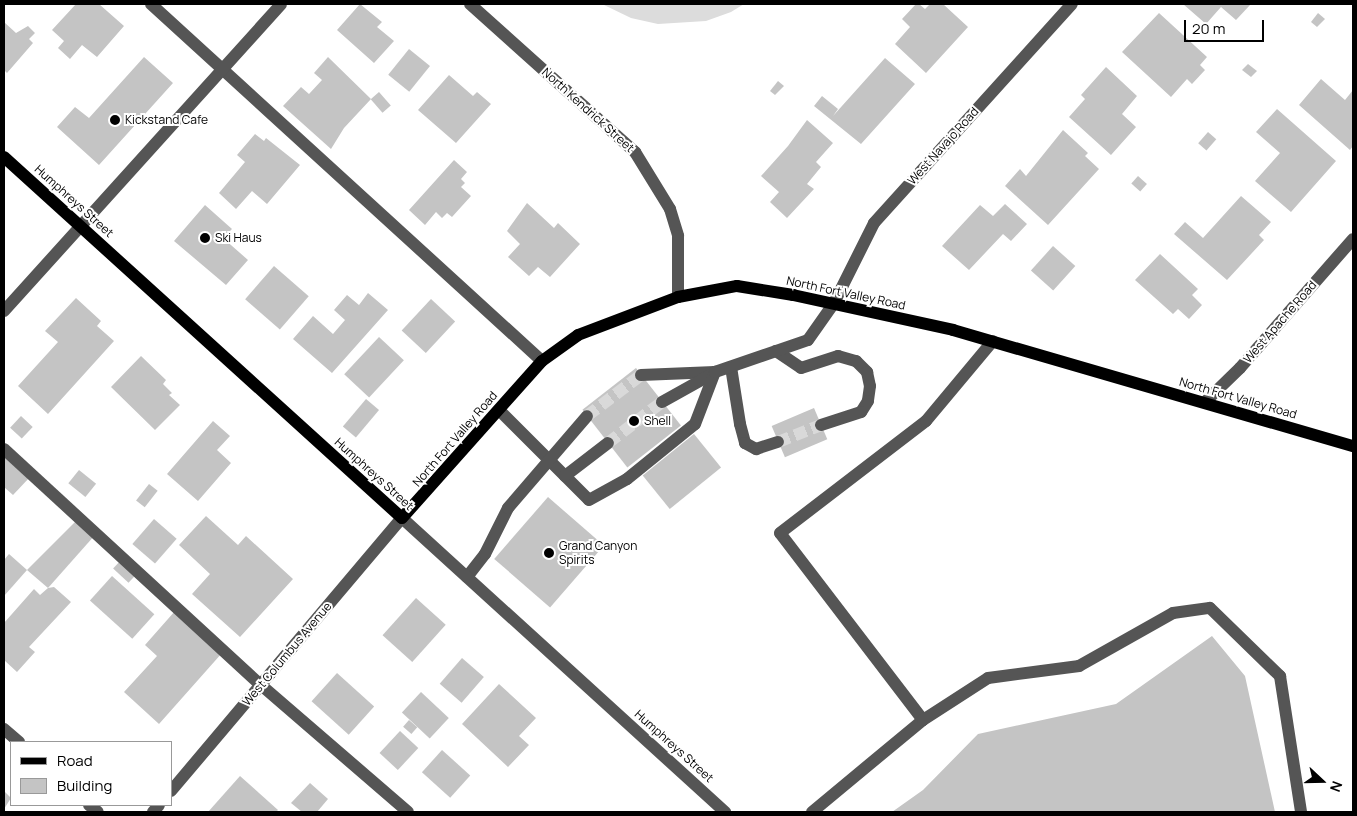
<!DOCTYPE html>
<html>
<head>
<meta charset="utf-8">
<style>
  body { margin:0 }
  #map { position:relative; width:1357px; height:816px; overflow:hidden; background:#fff; font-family:Manrope,sans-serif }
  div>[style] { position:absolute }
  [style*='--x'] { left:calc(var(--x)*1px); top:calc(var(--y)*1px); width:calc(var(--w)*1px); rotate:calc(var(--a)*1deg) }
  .green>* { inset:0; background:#dcdcdc }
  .building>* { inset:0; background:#c4c4c4; transform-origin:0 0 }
  .minor-tunnel>* { height:12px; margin-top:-6px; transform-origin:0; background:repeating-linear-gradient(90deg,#d9d9d9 0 12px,transparent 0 18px) }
  .minor>* { height:12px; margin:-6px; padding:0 6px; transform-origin:6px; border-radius:6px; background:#555 }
  .major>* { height:12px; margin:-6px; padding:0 6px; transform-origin:6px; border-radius:6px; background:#000 }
  .dots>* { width:14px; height:14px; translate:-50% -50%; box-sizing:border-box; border:2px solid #fff; border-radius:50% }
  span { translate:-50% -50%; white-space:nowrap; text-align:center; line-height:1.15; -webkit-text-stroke:4px #fff; paint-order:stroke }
  .street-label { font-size:12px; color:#000 }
  .poi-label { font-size:12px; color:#000 }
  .left { translate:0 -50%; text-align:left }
  .frame { position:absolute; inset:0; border:5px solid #000; pointer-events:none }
  .legend { position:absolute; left:10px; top:741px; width:162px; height:65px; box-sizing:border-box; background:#fff; border:1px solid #999; margin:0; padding:6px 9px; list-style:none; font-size:15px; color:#000 }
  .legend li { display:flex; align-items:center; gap:10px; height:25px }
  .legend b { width:25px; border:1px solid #999 }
  .north { position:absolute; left:1297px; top:756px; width:50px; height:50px; -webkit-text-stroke:4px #fff; paint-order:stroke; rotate:111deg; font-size:14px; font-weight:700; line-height:20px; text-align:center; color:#000 }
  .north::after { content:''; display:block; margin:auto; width:18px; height:22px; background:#000; clip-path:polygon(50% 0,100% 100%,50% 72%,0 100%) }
  .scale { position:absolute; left:1184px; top:20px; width:80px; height:22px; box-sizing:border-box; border:2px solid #000; border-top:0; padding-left:6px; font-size:15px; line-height:18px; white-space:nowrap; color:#000; -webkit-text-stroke:4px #fff; paint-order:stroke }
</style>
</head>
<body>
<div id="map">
  <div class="green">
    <i style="clip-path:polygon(602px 4px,744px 4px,731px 12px,706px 21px,658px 24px,631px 18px)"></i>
  </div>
  <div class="building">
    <i style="clip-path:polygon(76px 4px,99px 4px,124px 26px,97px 57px,82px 45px,70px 59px,58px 48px,64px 41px,52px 30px)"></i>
    <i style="clip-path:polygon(360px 4px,382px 22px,377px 27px,394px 41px,374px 63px,337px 30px)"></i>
    <i style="clip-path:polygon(916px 4px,919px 4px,925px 9px,930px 4px,943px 4px,968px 27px,926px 73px,895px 44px,910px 27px,902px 19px)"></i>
    <i style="clip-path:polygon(1183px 4px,1251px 4px,1236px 20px,1221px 7px,1206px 24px)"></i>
    <i style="clip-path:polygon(1159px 13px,1207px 57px,1200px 65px,1205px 70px,1192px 84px,1187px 79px,1171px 97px,1122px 52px)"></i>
    <i style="clip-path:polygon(1318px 13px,1325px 19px,1317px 27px,1311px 22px)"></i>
    <i style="clip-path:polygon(4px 22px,16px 33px,28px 26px,35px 33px,29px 39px,33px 43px,7px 73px,4px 70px)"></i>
    <i style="left:409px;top:49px;width:27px;height:33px;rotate:39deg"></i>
    <i style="clip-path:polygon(144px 57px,173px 83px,99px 165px,57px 127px,75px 107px,89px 118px)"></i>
    <i style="clip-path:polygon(328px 57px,371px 99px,344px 128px,331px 149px,283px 106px,301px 87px,309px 94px,322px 80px,314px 73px)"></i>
    <i style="clip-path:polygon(885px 58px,915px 84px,861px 144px,814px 106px,822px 96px,838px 109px,833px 116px)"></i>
    <i style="clip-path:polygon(1248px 64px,1257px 71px,1251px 77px,1242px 70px)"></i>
    <i style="clip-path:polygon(1106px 67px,1137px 96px,1122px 114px,1136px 127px,1111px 155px,1069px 117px,1085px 99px,1081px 95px)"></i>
    <i style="clip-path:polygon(449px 75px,473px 96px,477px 92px,491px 104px,456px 143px,418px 110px)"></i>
    <i style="clip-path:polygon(1321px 79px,1345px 100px,1353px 90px,1353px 146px,1350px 150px,1299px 105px)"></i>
    <i style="clip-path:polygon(778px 81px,784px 86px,775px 95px,770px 91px)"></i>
    <i style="left:379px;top:92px;width:18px;height:11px;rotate:49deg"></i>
    <i style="clip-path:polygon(1277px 109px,1336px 161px,1291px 212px,1255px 181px,1280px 153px,1256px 132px)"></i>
    <i style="clip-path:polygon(807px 120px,833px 143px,816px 162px,821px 167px,807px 184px,814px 189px,787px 218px,770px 202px,779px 192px,761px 176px,788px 146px)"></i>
    <i style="clip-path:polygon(1063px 130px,1088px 153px,1085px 156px,1099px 169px,1048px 225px,1005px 186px,1020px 169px,1026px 176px)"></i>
    <i style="left:1208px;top:132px;width:11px;height:15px;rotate:41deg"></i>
    <i style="clip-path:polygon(255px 134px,264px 141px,266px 138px,300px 165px,267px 204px,252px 191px,236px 209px,219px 193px,245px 162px,237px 155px)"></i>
    <i style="clip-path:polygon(454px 160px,467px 172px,461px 179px,465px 183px,461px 187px,471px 196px,452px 217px,447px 213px,442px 218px,436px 212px,425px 225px,409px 210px)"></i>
    <i style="left:1138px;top:176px;width:12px;height:10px;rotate:42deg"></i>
    <i style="clip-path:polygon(1241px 196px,1271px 222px,1259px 235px,1264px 240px,1227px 280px,1174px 234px,1185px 222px,1203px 238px)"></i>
    <i style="clip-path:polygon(527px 203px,554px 228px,558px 223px,580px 244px,550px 277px,538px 267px,529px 276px,508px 257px,520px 244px,507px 231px)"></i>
    <i style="clip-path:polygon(1005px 204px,1027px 224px,1011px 241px,1003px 234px,969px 270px,942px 246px,980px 205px,993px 216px)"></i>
    <i style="clip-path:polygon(205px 205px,232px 229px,223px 238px,248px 260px,226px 285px,174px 241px)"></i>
    <i style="left:1053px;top:246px;width:30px;height:33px;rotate:42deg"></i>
    <i style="clip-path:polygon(1160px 254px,1198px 289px,1192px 295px,1202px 305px,1189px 319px,1178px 309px,1173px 314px,1135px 280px)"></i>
    <i style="left:274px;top:266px;width:46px;height:44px;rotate:41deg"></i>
    <i style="clip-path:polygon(368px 293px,388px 310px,332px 373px,293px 339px,313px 316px,333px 334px,345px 320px,334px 310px,347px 295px,359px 305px)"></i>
    <i style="clip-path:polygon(76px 298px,101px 321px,97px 326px,114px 341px,48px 414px,18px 386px,58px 342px,45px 331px)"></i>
    <i style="left:431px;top:299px;width:33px;height:43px;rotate:43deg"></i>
    <i style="left:379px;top:337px;width:34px;height:51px;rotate:43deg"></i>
    <i style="clip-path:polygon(141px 356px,166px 380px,163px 384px,172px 393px,169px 395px,180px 405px,155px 430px,111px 387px)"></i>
    <i style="left:636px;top:368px;width:73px;height:68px;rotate:52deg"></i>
    <i style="left:366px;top:399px;width:17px;height:36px;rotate:40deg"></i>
    <i style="left:814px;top:408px;width:34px;height:46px;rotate:67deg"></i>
    <i style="left:21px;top:416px;width:16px;height:16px;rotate:43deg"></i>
    <i style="clip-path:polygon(213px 421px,230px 436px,217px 450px,231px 463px,198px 501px,167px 474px)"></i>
    <i style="left:694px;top:434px;width:43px;height:66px;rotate:51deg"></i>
    <i style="clip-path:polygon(4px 454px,30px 477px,13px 495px,4px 487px)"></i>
    <i style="left:79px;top:470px;width:22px;height:17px;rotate:39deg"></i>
    <i style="left:149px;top:484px;width:11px;height:21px;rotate:38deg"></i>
    <i style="left:548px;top:497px;width:74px;height:82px;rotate:41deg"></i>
    <i style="clip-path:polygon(206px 516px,238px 545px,246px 536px,293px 579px,240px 637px,192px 594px,210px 574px,179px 545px)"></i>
    <i style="left:154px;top:519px;width:30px;height:33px;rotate:41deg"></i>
    <i style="clip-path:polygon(77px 520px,95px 535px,48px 588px,27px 570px)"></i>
    <i style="clip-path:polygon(9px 554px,27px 570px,4px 596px,4px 560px)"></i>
    <i style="left:122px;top:559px;width:21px;height:13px;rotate:43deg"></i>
    <i style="left:112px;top:576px;width:57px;height:33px;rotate:42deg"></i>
    <i style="clip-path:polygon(54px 587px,71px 602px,29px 647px,35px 652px,17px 672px,4px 660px,4px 623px,34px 589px,40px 595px,48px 588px)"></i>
    <i style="left:416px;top:598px;width:40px;height:50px;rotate:42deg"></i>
    <i style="clip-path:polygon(175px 611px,222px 653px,159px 724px,124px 692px,157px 656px,145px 645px)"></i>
    <i style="clip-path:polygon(1212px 636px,1245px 676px,1275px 812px,892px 812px,923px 790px,978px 734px,1116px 704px)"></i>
    <i style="left:462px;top:658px;width:29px;height:34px;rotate:41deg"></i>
    <i style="left:337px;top:673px;width:50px;height:38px;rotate:42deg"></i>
    <i style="clip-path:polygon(499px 684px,536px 718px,519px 736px,529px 745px,508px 767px,462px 724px)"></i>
    <i style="left:421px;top:692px;width:38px;height:28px;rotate:43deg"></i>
    <i style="left:409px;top:720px;width:11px;height:9px;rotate:41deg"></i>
    <i style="left:400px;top:731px;width:25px;height:30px;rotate:43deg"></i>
    <i style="left:442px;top:750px;width:38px;height:30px;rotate:42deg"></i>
    <i style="clip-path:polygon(240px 776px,278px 810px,276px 812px,208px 812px)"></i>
    <i style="clip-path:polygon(310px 783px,328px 799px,317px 812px,302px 812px,291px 803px)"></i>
    <i style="clip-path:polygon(4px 791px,11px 798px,4px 809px)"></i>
  </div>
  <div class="minor-tunnel">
    <i style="--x:587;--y:416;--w:68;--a:-37.2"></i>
    <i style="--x:778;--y:442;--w:46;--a:-21.6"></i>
    <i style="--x:608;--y:443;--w:68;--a:-37.2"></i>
  </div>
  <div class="minor">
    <i style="--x:151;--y:4;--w:529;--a:42.4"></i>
    <i style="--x:470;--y:4;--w:222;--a:41.9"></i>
    <i style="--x:635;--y:152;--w:67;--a:58.4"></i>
    <i style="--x:670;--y:209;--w:28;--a:73"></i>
    <i style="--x:678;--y:236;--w:61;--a:90"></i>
    <i style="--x:4;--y:311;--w:413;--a:-47.9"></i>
    <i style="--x:776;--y:351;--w:30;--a:34"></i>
    <i style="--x:801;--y:368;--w:39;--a:-18"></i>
    <i style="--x:838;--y:356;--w:19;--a:16"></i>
    <i style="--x:856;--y:361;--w:16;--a:45"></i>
    <i style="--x:867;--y:372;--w:14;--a:78"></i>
    <i style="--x:870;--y:386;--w:15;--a:98"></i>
    <i style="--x:868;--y:401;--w:13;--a:122"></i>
    <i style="--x:861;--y:412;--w:42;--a:162"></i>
    <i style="--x:731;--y:367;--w:58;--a:81"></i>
    <i style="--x:740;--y:424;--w:20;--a:75"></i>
    <i style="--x:745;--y:443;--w:13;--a:29"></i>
    <i style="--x:756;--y:449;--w:23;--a:-18"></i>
    <i style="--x:641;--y:375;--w:74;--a:-2.3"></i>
    <i style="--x:662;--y:402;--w:57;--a:-29.2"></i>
    <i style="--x:1205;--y:402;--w:49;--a:-44.2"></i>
    <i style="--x:1240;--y:368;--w:171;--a:-48.8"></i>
    <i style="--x:499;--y:410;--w:127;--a:45"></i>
    <i style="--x:589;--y:500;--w:43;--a:-28.9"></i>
    <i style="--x:627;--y:479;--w:87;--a:-39"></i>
    <i style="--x:695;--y:424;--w:56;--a:-69"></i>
    <i style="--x:715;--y:372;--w:98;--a:-19"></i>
    <i style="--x:808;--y:340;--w:45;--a:-54.9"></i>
    <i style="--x:834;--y:303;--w:89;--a:-63.4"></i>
    <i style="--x:874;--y:223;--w:295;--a:-47.9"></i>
    <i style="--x:4;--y:449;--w:349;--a:42.6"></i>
    <i style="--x:261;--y:685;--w:194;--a:40.8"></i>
    <i style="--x:565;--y:476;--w:54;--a:-37.5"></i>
    <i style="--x:467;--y:577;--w:29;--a:-52"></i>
    <i style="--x:485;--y:554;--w:51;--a:-63.4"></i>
    <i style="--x:508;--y:508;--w:121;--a:-49.3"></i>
    <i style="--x:923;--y:720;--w:235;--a:-127.4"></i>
    <i style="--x:780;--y:533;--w:184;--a:-37.5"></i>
    <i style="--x:926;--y:421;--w:104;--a:-50.1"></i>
    <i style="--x:4;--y:729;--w:20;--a:41"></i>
    <i style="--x:171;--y:791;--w:358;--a:-49.8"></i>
    <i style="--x:402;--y:518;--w:437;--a:42.3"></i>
    <i style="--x:89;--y:805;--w:11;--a:38"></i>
    <i style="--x:153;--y:812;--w:9;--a:-49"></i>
    <i style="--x:812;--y:812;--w:144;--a:-39.7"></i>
    <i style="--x:923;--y:720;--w:77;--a:-32.9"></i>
    <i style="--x:988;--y:678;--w:92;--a:-7.5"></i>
    <i style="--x:1079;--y:666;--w:108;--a:-29.4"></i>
    <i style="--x:1173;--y:613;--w:37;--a:-8"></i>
    <i style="--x:1210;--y:608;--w:98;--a:44.2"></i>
    <i style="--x:1280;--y:676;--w:138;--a:81.2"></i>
  </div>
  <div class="major">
    <i style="--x:4;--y:157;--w:537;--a:42.21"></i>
    <i style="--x:402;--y:518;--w:210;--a:-48.3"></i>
    <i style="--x:542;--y:361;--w:44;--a:-35.8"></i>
    <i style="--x:578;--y:335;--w:107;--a:-20.8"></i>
    <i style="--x:678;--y:297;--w:60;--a:-10.6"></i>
    <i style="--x:737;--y:286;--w:57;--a:9.1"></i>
    <i style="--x:793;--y:295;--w:164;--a:12.3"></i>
    <i style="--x:953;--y:330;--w:416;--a:16.2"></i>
  </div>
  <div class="dots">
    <i style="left:115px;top:120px;background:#000"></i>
    <i style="left:205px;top:238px;background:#000"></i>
    <i style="left:634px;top:421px;background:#000"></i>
    <i style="left:549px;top:553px;background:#000"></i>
  </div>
  <div class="street-label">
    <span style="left:588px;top:110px;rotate:42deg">North Kendrick Street</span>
    <span style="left:943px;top:146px;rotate:-48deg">West Navajo Road</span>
    <span style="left:74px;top:201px;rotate:42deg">Humphreys Street</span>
    <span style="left:846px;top:293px;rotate:12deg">North Fort Valley Road</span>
    <span style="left:1280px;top:322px;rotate:-49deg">West Apache Road</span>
    <span style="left:1238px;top:398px;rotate:16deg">North Fort Valley Road</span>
    <span style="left:455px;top:439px;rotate:-49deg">North Fort Valley Road</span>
    <span style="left:374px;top:474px;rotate:42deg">Humphreys Street</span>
    <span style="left:287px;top:654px;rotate:-50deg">West Columbus Avenue</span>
    <span style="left:674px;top:746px;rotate:42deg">Humphreys Street</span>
  </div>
  <div class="poi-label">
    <span class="left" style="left:125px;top:120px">Kickstand Cafe</span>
    <span class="left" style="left:215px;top:238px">Ski Haus</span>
    <span class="left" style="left:644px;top:421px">Shell</span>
    <span class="left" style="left:559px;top:553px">Grand Canyon<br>Spirits</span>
  </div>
  <div class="frame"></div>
  <ul class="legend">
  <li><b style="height:6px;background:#000"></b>Road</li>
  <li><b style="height:14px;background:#c4c4c4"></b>Building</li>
  </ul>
  <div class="north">N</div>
  <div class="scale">20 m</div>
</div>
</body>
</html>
